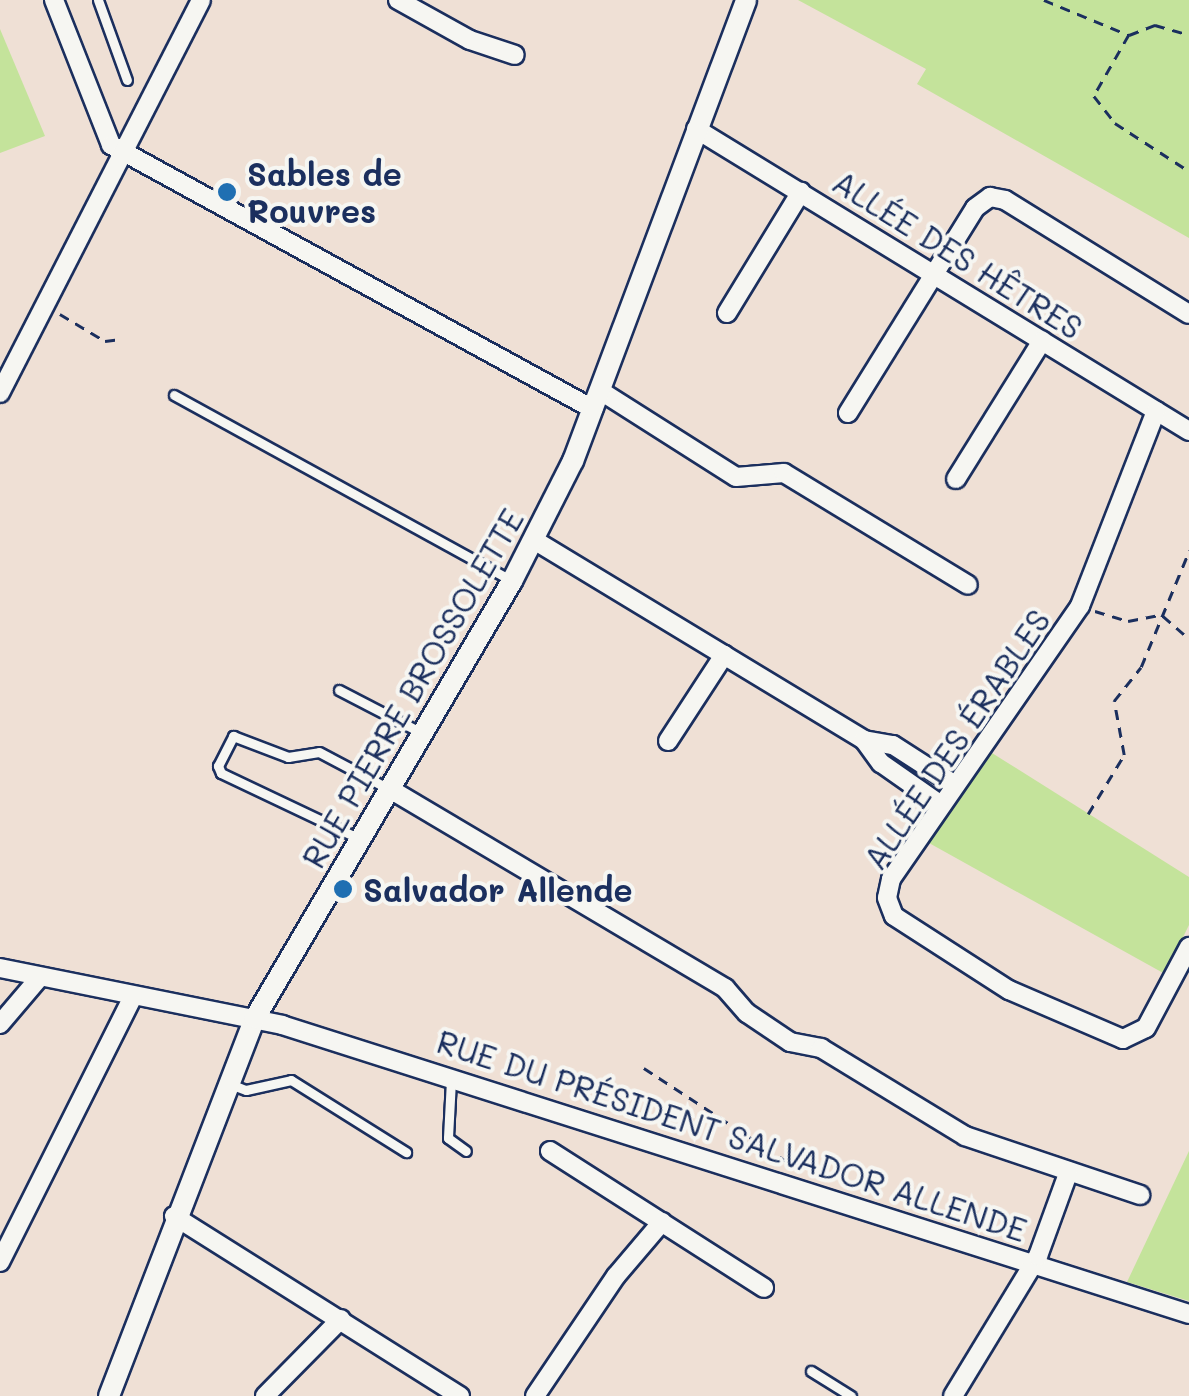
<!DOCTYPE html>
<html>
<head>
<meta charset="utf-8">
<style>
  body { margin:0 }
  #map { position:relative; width:1189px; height:1396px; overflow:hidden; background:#efe0d5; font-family:Mali,sans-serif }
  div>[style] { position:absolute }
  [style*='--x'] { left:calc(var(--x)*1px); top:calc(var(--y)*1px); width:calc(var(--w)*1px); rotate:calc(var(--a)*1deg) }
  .green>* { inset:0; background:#c4e39b }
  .path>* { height:2.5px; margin-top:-1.25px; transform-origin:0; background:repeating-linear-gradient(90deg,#1b2f5e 0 10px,transparent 0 18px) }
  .roads { filter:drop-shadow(2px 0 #1b2f5e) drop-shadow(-2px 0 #1b2f5e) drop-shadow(0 2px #1b2f5e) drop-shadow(0 -2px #1b2f5e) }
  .service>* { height:9px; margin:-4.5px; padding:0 4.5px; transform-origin:4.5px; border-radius:4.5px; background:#f6f6f2 }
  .minor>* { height:18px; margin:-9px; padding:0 9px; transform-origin:9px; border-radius:9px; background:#f6f6f2 }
  .tertiary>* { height:20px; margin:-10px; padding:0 10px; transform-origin:10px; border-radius:10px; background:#f6f6f2 }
  .dots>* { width:28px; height:28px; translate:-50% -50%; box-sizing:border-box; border:5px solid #f6f6f2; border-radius:50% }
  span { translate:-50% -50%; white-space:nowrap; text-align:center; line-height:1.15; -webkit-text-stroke:8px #f6f6f2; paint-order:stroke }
  .poi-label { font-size:32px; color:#1b2f5e; font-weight:700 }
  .left { translate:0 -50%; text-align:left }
  .street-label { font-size:32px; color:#1b2f5e }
</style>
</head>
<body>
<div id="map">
  <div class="green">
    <i style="clip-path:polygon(798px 0,1189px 0,1189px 238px,917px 84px,926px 69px)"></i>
    <i style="clip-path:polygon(0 29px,45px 136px,0 153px)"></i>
    <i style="clip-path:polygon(992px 753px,1189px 877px,1189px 925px,1165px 974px,929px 843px)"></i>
    <i style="clip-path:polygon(1189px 1151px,1189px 1301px,1127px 1282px)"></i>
  </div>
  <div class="path">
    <i style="--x:1044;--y:0;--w:92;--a:22.4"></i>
    <i style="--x:1129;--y:35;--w:28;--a:-21"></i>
    <i style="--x:1155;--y:25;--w:35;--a:16"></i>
    <i style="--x:1129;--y:35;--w:70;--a:119.8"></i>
    <i style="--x:1094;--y:96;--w:34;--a:52"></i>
    <i style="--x:1115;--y:123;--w:88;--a:33"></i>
    <i style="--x:60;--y:314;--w:52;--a:31"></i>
    <i style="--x:105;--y:341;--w:16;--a:-7"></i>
    <i style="--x:1095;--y:611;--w:34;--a:17"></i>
    <i style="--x:1128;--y:621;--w:33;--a:-11"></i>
    <i style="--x:1163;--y:616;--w:35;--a:41"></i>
    <i style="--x:1088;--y:814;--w:69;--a:-58.6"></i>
    <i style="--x:1124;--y:755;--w:55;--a:-100.5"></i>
    <i style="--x:1114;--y:701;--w:43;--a:-51.5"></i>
    <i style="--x:1141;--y:667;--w:126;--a:-67.5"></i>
    <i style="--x:644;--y:1068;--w:186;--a:33.2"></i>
  </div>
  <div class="roads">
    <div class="service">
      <i style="--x:98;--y:0;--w:85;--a:70.1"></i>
      <i style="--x:174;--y:395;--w:384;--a:28.8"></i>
      <i style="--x:339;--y:690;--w:91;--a:27.4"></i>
      <i style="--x:360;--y:839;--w:154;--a:-154.6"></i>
      <i style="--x:221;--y:773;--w:8;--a:-113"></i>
      <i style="--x:218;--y:766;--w:34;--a:-63"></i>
      <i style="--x:233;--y:736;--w:59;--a:20.9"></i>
      <i style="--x:288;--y:757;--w:31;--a:-9"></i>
      <i style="--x:319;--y:752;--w:77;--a:27.9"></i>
      <i style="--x:451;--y:1080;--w:58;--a:93"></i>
      <i style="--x:448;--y:1138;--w:22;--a:36"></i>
      <i style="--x:230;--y:1084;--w:17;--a:21"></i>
      <i style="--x:246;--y:1090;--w:46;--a:-12.5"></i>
      <i style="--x:291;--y:1080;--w:136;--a:32.1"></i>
      <i style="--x:811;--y:1371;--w:47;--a:32"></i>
    </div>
    <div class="minor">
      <i style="--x:54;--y:0;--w:156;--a:68.5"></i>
      <i style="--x:111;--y:145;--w:550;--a:28.71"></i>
      <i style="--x:398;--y:0;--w:82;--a:29.1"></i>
      <i style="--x:470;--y:40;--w:47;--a:18.4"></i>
      <i style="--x:696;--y:129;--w:578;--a:31.49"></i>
      <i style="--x:727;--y:313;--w:142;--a:-58.6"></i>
      <i style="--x:599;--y:390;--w:162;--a:32.4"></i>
      <i style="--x:736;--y:477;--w:48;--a:-4.8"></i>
      <i style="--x:784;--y:473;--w:215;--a:31.3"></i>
      <i style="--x:0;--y:393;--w:441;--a:-62.9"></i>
      <i style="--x:1156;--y:411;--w:209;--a:111.3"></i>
      <i style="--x:1080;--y:606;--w:332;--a:124.7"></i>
      <i style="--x:891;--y:879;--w:19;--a:102"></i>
      <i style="--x:887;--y:898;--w:19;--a:69"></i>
      <i style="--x:894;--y:916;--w:137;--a:32.8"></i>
      <i style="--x:1009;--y:990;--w:124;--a:23.3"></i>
      <i style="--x:1123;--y:1039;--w:25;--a:-26"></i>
      <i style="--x:1146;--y:1028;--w:92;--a:-62"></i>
      <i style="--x:848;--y:413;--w:241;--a:-58.2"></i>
      <i style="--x:975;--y:208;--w:19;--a:-36"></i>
      <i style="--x:990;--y:197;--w:15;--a:11"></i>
      <i style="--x:1005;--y:200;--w:216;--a:31.8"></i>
      <i style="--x:956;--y:479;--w:163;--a:-58.1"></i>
      <i style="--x:534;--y:540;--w:386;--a:31.2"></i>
      <i style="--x:864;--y:740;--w:29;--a:54"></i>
      <i style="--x:881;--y:763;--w:73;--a:35"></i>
      <i style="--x:864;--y:740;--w:29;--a:10"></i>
      <i style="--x:893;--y:745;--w:74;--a:32.8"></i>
      <i style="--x:668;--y:741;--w:103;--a:-56.9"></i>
      <i style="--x:390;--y:789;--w:390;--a:30.7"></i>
      <i style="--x:725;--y:988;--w:33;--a:49"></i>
      <i style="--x:747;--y:1013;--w:52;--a:34"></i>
      <i style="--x:790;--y:1042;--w:32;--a:11"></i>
      <i style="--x:821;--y:1048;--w:169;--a:31.4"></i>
      <i style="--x:965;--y:1136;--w:185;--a:18.6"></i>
      <i style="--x:0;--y:968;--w:288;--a:11.4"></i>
      <i style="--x:282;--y:1025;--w:952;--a:17.67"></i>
      <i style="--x:0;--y:1024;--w:62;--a:-49.6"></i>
      <i style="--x:550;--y:1151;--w:254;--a:32.6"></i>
      <i style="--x:174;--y:1216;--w:338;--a:32.2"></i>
      <i style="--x:0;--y:1262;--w:297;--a:-63.4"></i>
      <i style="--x:265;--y:1396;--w:108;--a:-45.4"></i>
      <i style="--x:535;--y:1396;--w:145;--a:-56"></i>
      <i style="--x:616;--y:1276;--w:71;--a:-49.6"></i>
      <i style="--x:953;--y:1396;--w:164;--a:-58.7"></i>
      <i style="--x:1038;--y:1256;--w:90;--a:-70"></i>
    </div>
    <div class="tertiary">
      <i style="--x:109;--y:1396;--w:405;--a:-68.9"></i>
      <i style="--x:255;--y:1018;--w:507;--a:-59.54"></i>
      <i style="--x:512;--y:581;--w:135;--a:-63.1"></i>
      <i style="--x:573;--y:461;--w:492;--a:-69.4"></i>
    </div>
  </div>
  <div class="dots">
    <i style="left:227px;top:192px;background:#1f6fb2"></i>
    <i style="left:343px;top:889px;background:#1f6fb2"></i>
  </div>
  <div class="poi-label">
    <span class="left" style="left:247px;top:192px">Sables de<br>Rouvres</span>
    <span class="left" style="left:363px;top:889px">Salvador Allende</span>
  </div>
  <div class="street-label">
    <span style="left:958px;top:254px;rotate:32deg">ALLÉE DES HÊTRES</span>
    <span style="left:412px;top:688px;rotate:-60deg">RUE PIERRE BROSSOLETTE</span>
    <span style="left:956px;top:739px;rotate:-56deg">ALLÉE DES ÉRABLES</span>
    <span style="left:732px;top:1135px;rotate:18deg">RUE DU PRÉSIDENT SALVADOR ALLENDE</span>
  </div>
</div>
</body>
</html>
